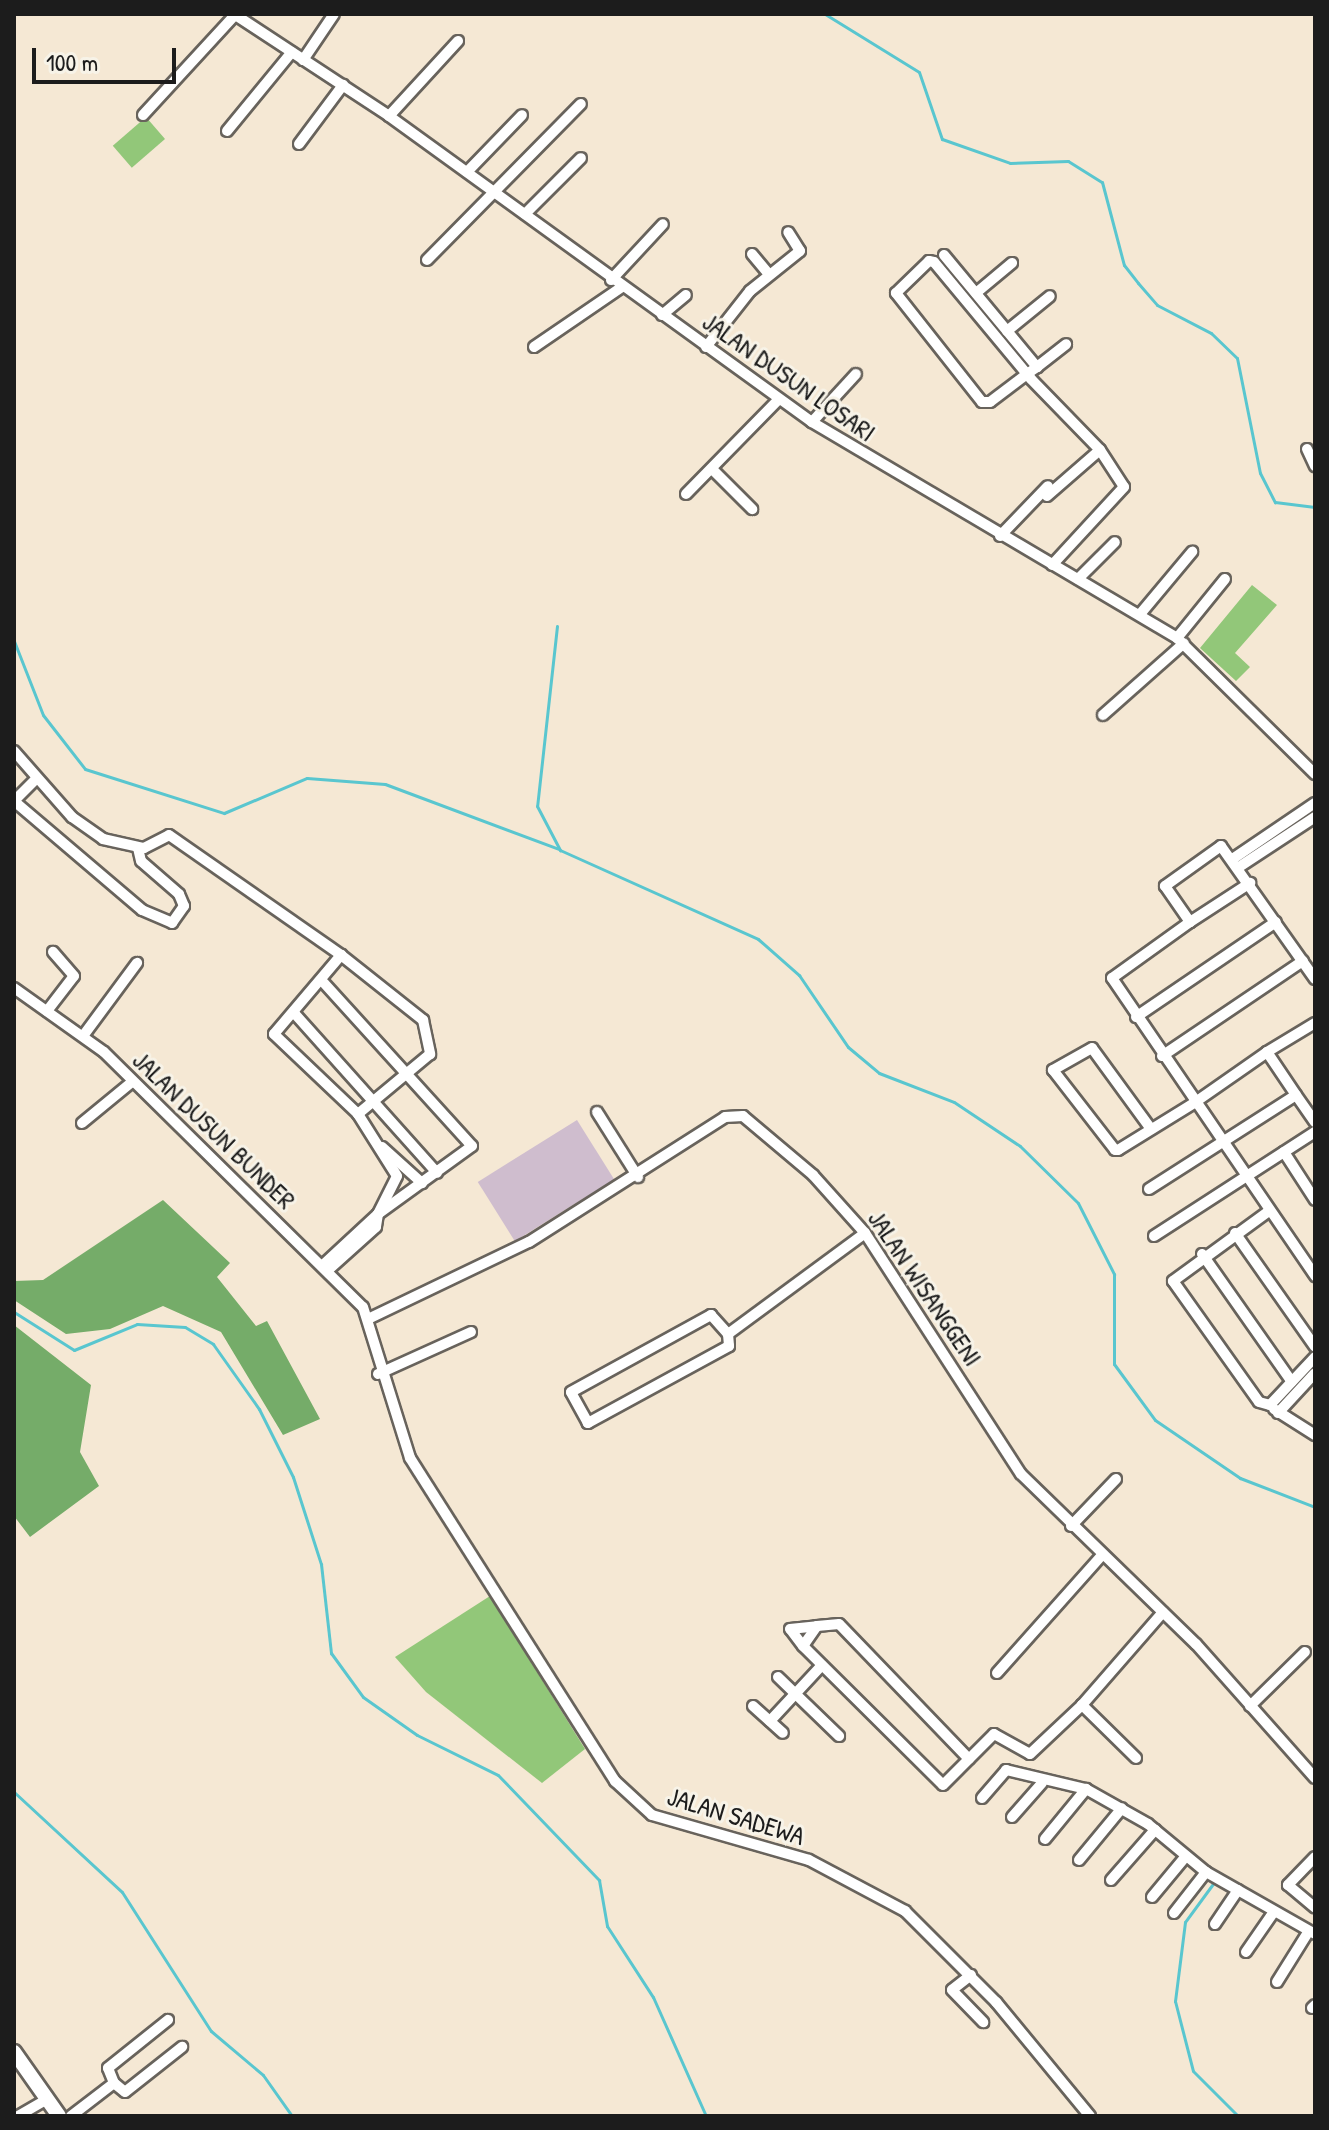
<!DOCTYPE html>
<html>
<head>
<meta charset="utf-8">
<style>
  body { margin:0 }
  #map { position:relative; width:1329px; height:2130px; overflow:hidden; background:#f5e8d4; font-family:"Patrick Hand",sans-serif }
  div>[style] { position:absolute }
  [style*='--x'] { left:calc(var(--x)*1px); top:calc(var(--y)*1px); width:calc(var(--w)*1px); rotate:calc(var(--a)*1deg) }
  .industrial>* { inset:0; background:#cfbdce; transform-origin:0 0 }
  .green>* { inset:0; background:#92c779; transform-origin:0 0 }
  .forest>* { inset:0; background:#75ac69 }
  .stream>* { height:3px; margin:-1.5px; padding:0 1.5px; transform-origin:1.5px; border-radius:1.5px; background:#59c6cf }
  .roads { filter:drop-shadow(2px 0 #68635c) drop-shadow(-2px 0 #68635c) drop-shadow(0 2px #68635c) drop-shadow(0 -2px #68635c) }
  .street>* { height:10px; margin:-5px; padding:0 5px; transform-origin:5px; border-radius:5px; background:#fff }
  .secondary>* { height:14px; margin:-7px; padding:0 7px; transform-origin:7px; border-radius:7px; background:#fff }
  span { translate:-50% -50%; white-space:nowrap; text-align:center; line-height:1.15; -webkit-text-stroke:6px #f7f3e8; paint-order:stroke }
  .street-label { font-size:26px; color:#1c1c1c }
  .frame { position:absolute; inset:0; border:16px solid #1c1c1c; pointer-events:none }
  .scale { position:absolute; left:32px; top:48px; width:144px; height:36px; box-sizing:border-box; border:4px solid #1c1c1c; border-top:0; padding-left:10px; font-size:24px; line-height:28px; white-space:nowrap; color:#1c1c1c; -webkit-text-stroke:6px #f7f3e8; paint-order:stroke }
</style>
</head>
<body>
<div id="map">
  <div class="industrial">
    <i style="left:577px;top:1120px;width:70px;height:117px;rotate:58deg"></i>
  </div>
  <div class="green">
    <i style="left:146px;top:117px;width:29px;height:44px;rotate:49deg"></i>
    <i style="clip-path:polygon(1252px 585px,1277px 605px,1235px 653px,1250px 667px,1236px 681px,1200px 648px)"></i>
    <i style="clip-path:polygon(490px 1596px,585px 1749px,542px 1783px,426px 1692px,395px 1657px)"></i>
  </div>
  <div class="forest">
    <i style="clip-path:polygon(163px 1200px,230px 1263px,217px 1277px,256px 1326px,267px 1321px,320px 1419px,283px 1435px,221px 1332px,163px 1306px,110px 1329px,66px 1334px,14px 1300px,14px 1281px,43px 1280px)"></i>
    <i style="clip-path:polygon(14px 1325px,91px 1385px,80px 1452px,99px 1486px,30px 1537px,14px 1516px)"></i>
  </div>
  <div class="stream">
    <i style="--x:825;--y:14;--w:110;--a:31.7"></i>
    <i style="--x:919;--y:72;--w:71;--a:71.1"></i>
    <i style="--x:942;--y:139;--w:72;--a:19.4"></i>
    <i style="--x:1010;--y:163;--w:58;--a:-2"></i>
    <i style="--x:1068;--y:161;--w:40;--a:32"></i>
    <i style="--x:1102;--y:182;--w:86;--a:75.2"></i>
    <i style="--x:1124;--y:265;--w:23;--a:52"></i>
    <i style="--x:1138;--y:283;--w:29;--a:49"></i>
    <i style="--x:1157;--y:305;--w:61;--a:27.4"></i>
    <i style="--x:1211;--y:333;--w:36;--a:44"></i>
    <i style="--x:1237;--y:358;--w:117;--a:78.7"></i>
    <i style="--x:1260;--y:473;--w:33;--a:63"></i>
    <i style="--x:1275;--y:502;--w:40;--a:7.1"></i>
    <i style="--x:557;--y:626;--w:181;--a:96.3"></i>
    <i style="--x:537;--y:806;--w:50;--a:62.4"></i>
    <i style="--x:560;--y:850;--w:217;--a:24.2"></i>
    <i style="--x:758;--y:939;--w:55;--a:41.3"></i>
    <i style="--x:799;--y:975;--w:87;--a:55.8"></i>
    <i style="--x:848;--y:1047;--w:40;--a:40"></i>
    <i style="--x:879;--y:1073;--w:80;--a:21.1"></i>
    <i style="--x:954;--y:1102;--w:79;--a:33.7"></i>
    <i style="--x:1020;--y:1146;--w:81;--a:44.5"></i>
    <i style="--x:1078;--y:1203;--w:80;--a:63.1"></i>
    <i style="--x:1114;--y:1274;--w:90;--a:90"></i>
    <i style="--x:1114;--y:1364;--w:69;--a:53.8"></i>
    <i style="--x:1155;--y:1420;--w:103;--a:34.3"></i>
    <i style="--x:1240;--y:1478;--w:80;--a:21.1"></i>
    <i style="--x:14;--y:641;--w:79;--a:68.6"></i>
    <i style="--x:43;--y:715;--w:68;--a:52.1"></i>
    <i style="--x:85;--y:769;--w:146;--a:17.6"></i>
    <i style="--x:224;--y:813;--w:90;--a:-22.9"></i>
    <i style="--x:307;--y:778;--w:78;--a:4.4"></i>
    <i style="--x:385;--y:784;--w:186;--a:20.5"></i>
    <i style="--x:14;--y:1312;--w:71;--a:32.3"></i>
    <i style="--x:74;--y:1350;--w:68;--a:-22.4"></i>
    <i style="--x:137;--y:1324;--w:48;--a:3.6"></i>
    <i style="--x:185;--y:1327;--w:33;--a:31"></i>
    <i style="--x:213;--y:1344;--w:80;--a:54.7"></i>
    <i style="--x:259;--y:1409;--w:76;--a:63.4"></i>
    <i style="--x:293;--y:1477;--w:91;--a:72.2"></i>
    <i style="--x:321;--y:1564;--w:90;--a:83.6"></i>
    <i style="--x:331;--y:1653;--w:54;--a:54"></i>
    <i style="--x:363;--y:1697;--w:66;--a:35.1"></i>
    <i style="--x:417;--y:1735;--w:90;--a:26.3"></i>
    <i style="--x:498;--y:1775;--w:146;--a:46.1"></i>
    <i style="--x:599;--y:1880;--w:47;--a:80.1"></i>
    <i style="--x:607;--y:1926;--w:85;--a:57.1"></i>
    <i style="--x:653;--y:1997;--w:130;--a:66"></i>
    <i style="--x:14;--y:1792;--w:147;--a:42.8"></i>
    <i style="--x:122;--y:1892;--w:165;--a:57.4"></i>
    <i style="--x:211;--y:2031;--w:68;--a:40.2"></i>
    <i style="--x:263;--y:2075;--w:50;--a:54.7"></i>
    <i style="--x:1219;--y:1875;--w:47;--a:29.3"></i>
    <i style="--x:1215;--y:1881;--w:51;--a:126.2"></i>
    <i style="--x:1185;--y:1922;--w:80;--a:97.2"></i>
    <i style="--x:1175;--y:2001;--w:72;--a:75.6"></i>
    <i style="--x:1193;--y:2071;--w:64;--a:45"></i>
  </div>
  <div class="roads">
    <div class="street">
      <i style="--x:234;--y:14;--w:186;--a:33.3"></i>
      <i style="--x:389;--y:116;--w:522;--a:35.88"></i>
      <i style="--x:812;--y:422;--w:424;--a:30.6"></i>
      <i style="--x:1177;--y:638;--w:194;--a:44.6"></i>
      <i style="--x:303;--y:60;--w:55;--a:-56"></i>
      <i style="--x:143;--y:115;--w:136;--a:-47.4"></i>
      <i style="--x:389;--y:116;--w:102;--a:-47.4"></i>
      <i style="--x:227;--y:131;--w:102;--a:-50.6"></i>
      <i style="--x:299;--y:144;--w:74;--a:-53.3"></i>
      <i style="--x:467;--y:172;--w:79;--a:-46"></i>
      <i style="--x:525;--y:214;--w:79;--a:-45"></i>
      <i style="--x:752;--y:254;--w:26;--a:50"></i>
      <i style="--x:944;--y:255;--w:146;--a:50.3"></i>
      <i style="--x:1037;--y:367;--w:12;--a:145"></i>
      <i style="--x:1027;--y:374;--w:46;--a:142.9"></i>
      <i style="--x:990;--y:402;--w:8;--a:180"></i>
      <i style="--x:982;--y:402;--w:139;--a:-128.3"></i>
      <i style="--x:896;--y:293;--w:46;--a:-44.1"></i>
      <i style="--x:929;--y:261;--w:5;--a:11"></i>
      <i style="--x:934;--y:262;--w:146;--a:50.3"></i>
      <i style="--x:1027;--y:374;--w:6;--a:51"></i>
      <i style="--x:1031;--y:379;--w:99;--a:45.8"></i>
      <i style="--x:427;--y:260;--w:219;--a:-45.4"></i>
      <i style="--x:611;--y:280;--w:76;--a:-47.1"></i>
      <i style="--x:976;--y:293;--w:47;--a:-39.8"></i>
      <i style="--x:662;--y:315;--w:31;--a:-40"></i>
      <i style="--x:1007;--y:331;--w:55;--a:-39.1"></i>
      <i style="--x:534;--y:347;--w:107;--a:-34.3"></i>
      <i style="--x:706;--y:347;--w:71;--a:-51.8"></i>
      <i style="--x:750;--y:291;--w:64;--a:-38.7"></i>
      <i style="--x:800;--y:251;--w:22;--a:-122"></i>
      <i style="--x:1037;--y:367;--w:37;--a:-38"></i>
      <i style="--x:812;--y:422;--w:65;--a:-47.5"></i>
      <i style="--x:1307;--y:449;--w:19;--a:65"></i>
      <i style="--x:712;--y:469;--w:57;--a:45"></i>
      <i style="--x:686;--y:494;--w:133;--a:-45.6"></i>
      <i style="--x:1047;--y:496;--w:70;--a:-41"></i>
      <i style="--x:1100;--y:450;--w:44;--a:57"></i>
      <i style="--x:1124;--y:487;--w:106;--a:132.7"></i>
      <i style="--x:1000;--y:536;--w:69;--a:-46.2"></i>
      <i style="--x:1078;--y:579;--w:52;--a:-45"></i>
      <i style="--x:1141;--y:613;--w:80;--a:-50.1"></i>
      <i style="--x:1177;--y:638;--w:76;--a:-50.9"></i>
      <i style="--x:1103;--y:715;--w:108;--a:-41.6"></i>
      <i style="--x:14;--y:751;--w:88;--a:48.7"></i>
      <i style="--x:72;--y:817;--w:38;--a:35"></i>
      <i style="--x:103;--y:839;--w:42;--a:12.4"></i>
      <i style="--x:144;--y:848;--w:28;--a:-27"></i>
      <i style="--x:169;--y:835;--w:210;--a:34.9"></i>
      <i style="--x:14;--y:801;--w:168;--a:40.4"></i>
      <i style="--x:142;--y:910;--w:33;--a:23"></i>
      <i style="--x:172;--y:923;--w:21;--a:-55"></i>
      <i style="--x:184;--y:906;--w:13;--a:-113"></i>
      <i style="--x:179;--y:894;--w:50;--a:-139"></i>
      <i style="--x:141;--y:861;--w:13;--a:-103"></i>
      <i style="--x:14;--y:801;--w:30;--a:-45"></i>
      <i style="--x:1234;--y:858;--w:98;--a:-34.2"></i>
      <i style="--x:1239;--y:867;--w:91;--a:-33.3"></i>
      <i style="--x:1190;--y:922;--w:72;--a:-33"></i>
      <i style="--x:1315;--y:979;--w:163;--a:-125.3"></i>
      <i style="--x:1221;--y:846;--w:69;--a:144.5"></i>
      <i style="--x:1165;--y:886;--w:44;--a:55.2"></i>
      <i style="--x:1190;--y:922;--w:96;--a:144.3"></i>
      <i style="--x:1112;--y:978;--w:361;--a:55.7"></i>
      <i style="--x:324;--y:983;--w:220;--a:47.8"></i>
      <i style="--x:472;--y:1146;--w:116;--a:144.1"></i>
      <i style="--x:378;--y:1214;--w:13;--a:99"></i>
      <i style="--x:376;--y:1227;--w:64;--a:138.1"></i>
      <i style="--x:14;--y:988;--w:110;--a:35.4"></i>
      <i style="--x:104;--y:1052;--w:363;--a:44.6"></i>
      <i style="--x:363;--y:1307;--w:158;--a:72.7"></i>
      <i style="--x:410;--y:1458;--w:383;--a:57.6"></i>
      <i style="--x:615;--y:1781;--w:50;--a:42.6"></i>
      <i style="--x:652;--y:1815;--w:163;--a:16"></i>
      <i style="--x:809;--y:1860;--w:109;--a:28"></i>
      <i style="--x:905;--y:1911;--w:129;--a:45"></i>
      <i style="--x:996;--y:2002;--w:148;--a:50.5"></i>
      <i style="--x:47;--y:1011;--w:44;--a:-52.4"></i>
      <i style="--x:74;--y:976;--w:32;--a:-131"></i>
      <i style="--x:295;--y:1014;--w:213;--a:48.2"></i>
      <i style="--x:1136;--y:1017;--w:169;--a:-34.2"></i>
      <i style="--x:83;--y:1036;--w:91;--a:-53.5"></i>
      <i style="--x:1162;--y:1056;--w:170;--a:-34"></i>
      <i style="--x:1296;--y:1095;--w:33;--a:55"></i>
      <i style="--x:597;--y:1112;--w:77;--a:57.8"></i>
      <i style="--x:82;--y:1123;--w:65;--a:-39.4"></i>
      <i style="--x:1151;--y:1129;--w:100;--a:-126.1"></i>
      <i style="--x:1092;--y:1048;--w:45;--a:150.6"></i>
      <i style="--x:1053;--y:1070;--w:101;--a:52.2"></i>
      <i style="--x:1115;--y:1150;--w:3;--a:0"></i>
      <i style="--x:1118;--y:1150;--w:89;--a:-31.7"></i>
      <i style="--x:1194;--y:1103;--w:89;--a:-34.9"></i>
      <i style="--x:382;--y:1147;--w:54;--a:42"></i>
      <i style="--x:1284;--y:1152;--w:57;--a:57.1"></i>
      <i style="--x:1149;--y:1189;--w:174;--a:-32.6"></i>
      <i style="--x:1296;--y:1095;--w:52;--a:-124"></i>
      <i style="--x:1267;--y:1052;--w:56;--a:-31.1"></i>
      <i style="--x:1269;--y:1211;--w:119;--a:143.9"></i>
      <i style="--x:1173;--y:1281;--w:148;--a:54.6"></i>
      <i style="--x:1259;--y:1402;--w:11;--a:15"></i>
      <i style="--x:1270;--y:1405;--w:66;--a:-46.8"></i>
      <i style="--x:1235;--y:1233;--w:139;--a:54.9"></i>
      <i style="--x:1154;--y:1236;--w:192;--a:-32.9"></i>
      <i style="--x:1202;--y:1254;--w:156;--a:54.9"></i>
      <i style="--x:323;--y:1265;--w:75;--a:-42.8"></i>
      <i style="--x:378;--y:1214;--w:42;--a:-63.4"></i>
      <i style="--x:397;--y:1176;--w:73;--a:-122.2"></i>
      <i style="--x:358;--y:1114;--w:116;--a:-136.4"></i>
      <i style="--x:274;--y:1034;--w:104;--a:-49.7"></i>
      <i style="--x:341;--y:955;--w:105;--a:38.4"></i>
      <i style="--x:423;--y:1020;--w:35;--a:78"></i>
      <i style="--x:430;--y:1054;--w:94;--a:140.2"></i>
      <i style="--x:368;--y:1319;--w:178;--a:-25.6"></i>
      <i style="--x:529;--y:1242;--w:232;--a:-32.5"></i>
      <i style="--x:725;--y:1117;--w:18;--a:-3"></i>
      <i style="--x:743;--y:1116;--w:92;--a:40.1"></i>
      <i style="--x:813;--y:1175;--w:78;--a:48.1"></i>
      <i style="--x:865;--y:1233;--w:287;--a:57.1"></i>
      <i style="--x:1021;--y:1474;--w:244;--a:44.2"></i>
      <i style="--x:1196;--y:1644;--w:179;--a:48.4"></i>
      <i style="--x:728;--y:1334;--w:12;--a:85"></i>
      <i style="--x:729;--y:1346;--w:161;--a:151.4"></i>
      <i style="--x:588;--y:1423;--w:35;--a:-119"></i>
      <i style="--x:571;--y:1392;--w:160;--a:-28.8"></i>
      <i style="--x:711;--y:1315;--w:25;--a:48"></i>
      <i style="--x:728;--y:1334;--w:170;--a:-36.4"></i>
      <i style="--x:378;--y:1374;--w:102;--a:-24.3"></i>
      <i style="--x:1274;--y:1409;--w:49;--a:32.4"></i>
      <i style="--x:1278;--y:1413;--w:54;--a:-47.2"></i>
      <i style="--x:1071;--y:1526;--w:65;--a:-46.2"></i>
      <i style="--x:803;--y:1646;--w:21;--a:-127"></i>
      <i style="--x:790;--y:1629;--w:27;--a:-6"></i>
      <i style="--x:997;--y:1673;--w:158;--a:-48.3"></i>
      <i style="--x:778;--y:1677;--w:85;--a:44"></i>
      <i style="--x:753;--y:1706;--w:40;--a:42"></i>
      <i style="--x:1250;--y:1706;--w:77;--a:-44.5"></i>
      <i style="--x:770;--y:1721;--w:76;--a:-47.1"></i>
      <i style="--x:1136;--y:1758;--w:76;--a:-135.5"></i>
      <i style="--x:1082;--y:1705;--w:123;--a:-48.9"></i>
      <i style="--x:969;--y:1759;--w:187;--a:-133.9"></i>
      <i style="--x:839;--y:1624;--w:22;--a:175"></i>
      <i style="--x:817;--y:1626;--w:24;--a:125"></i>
      <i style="--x:803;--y:1646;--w:197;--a:44.8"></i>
      <i style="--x:943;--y:1785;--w:72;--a:-45"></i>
      <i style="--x:994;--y:1734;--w:41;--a:29.1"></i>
      <i style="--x:1030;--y:1754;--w:71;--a:-43.3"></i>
      <i style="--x:982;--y:1798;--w:37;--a:-49"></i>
      <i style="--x:1006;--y:1770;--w:82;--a:13.4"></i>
      <i style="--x:1086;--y:1789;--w:71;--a:29.4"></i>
      <i style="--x:1148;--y:1824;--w:75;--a:39.6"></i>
      <i style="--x:1206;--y:1872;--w:125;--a:29.6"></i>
      <i style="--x:1012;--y:1817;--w:45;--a:-48.6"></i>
      <i style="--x:1045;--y:1839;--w:65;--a:-50.6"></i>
      <i style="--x:1315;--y:1857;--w:39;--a:134"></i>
      <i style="--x:1288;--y:1885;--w:35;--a:40"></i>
      <i style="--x:1079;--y:1860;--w:67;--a:-50.4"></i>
      <i style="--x:1111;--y:1880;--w:67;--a:-48.7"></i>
      <i style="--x:1152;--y:1897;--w:53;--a:-50.3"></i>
      <i style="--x:1174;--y:1913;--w:52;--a:-52"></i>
      <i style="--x:1215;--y:1924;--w:41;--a:-55.9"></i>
      <i style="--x:1246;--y:1952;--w:47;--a:-55.3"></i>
      <i style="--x:971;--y:1975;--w:24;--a:142"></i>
      <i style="--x:952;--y:1990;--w:45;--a:45.9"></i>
      <i style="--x:1277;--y:1982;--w:57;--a:-58"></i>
      <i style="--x:1312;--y:2008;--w:4;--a:-45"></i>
      <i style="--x:114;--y:2083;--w:14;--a:39"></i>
      <i style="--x:125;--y:2092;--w:73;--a:-38.3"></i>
      <i style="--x:18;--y:2116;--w:34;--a:-30"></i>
      <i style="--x:71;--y:2116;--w:54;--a:-37.5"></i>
      <i style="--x:114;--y:2083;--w:16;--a:-112"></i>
      <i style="--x:108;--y:2068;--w:77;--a:-38.7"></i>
    </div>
    <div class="secondary">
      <i style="--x:14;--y:2052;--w:78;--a:54.9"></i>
    </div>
  </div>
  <div class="street-label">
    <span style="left:789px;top:377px;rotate:35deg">JALAN DUSUN LOSARI</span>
    <span style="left:214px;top:1130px;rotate:44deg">JALAN DUSUN BUNDER</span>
    <span style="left:925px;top:1288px;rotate:56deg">JALAN WISANGGENI</span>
    <span style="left:736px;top:1816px;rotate:17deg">JALAN SADEWA</span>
  </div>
  <div class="frame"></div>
  <div class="scale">100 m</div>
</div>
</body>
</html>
